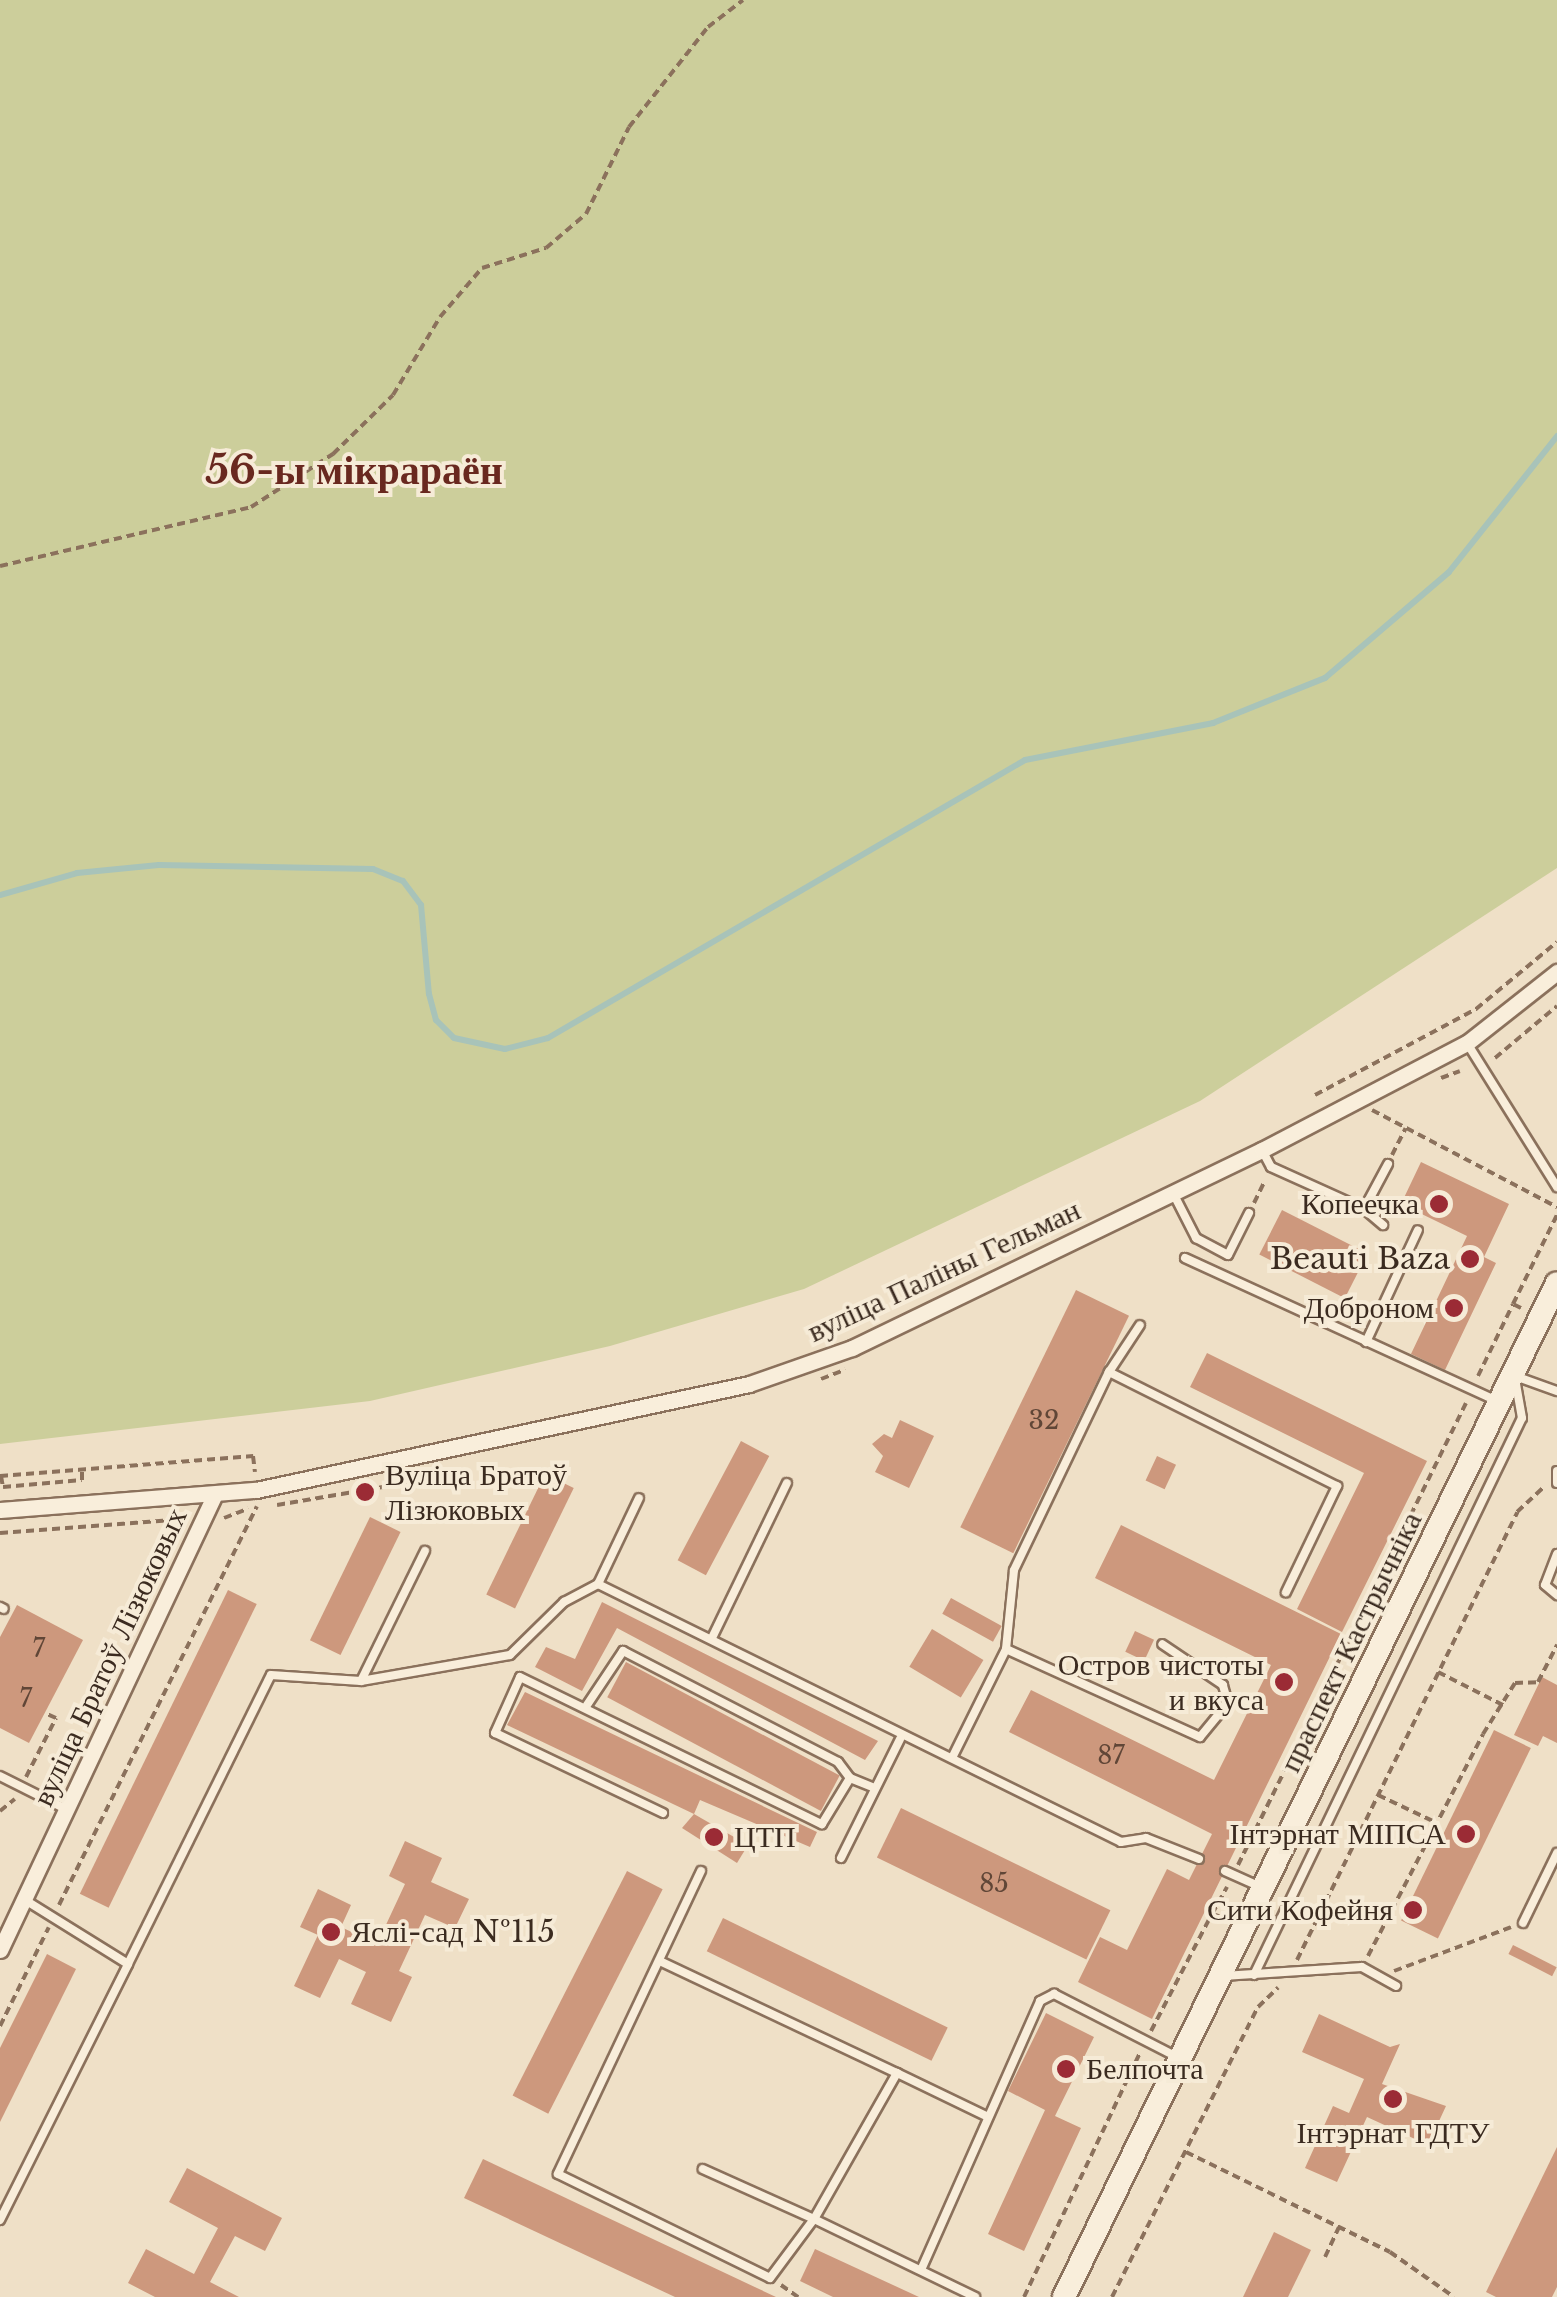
<!DOCTYPE html>
<html>
<head>
<meta charset="utf-8">
<style>
  body { margin:0 }
  #map { position:relative; width:1557px; height:2297px; overflow:hidden; background:#efe0c7; font-family:"Libre Baskerville",serif }
  div>[style] { position:absolute }
  [style*='--x'] { left:calc(var(--x)*1px); top:calc(var(--y)*1px); width:calc(var(--w)*1px); rotate:calc(var(--a)*1deg) }
  .green>* { inset:0; background:#ccce9b }
  .stream>* { height:6px; margin:-3px; padding:0 3px; transform-origin:3px; border-radius:3px; background:#a8c3b9 }
  .building>* { inset:0; background:#cd987d; transform-origin:0 0 }
  .path>* { height:4px; margin-top:-2px; transform-origin:0; background:repeating-linear-gradient(90deg,#8b715c 0 8px,transparent 0 13px) }
  .roads { filter:drop-shadow(2px 0 #8b715c) drop-shadow(-2px 0 #8b715c) drop-shadow(0 2px #8b715c) drop-shadow(0 -2px #8b715c) }
  .lane>* { height:8px; margin:-4px; padding:0 4px; transform-origin:4px; border-radius:4px; background:#f9eedb }
  .street>* { height:15px; margin:-7.5px; padding:0 7.5px; transform-origin:7.5px; border-radius:7.5px; background:#f9eedb }
  .secondary>* { height:22px; margin:-11px; padding:0 11px; transform-origin:11px; border-radius:11px; background:#f9eedb }
  .dots>* { width:28px; height:28px; translate:-50% -50%; box-sizing:border-box; border:5px solid #f6ebd7; border-radius:50% }
  span { translate:-50% -50%; white-space:nowrap; text-align:center; line-height:1.15; -webkit-text-stroke:8px #f6ebd7; paint-order:stroke }
  .number-label { font-size:25px; color:#604637 }
  .number-label span { -webkit-text-stroke-width:0 }
  .poi-label { font-size:30px; color:#3b2b20 }
  .right { translate:-100% -50%; text-align:right }
  .left { translate:0 -50%; text-align:left }
  .street-label { font-size:30px; color:#3b2b20 }
  .district-label { font-size:40px; color:#69281f; font-weight:700 }
</style>
</head>
<body>
<div id="map">
  <div class="green">
    <i style="clip-path:polygon(0 0,1557px 0,1557px 868px,1200px 1101px,804px 1289px,610px 1346px,370px 1401px,0 1444px)"></i>
  </div>
  <div class="stream">
    <i style="--x:0;--y:895;--w:80;--a:-15.9"></i>
    <i style="--x:77;--y:873;--w:82;--a:-5.6"></i>
    <i style="--x:159;--y:865;--w:214;--a:1.1"></i>
    <i style="--x:373;--y:869;--w:32;--a:22"></i>
    <i style="--x:403;--y:881;--w:30;--a:53"></i>
    <i style="--x:421;--y:905;--w:89;--a:84.9"></i>
    <i style="--x:429;--y:994;--w:27;--a:75"></i>
    <i style="--x:436;--y:1020;--w:25;--a:45"></i>
    <i style="--x:454;--y:1038;--w:52;--a:12.2"></i>
    <i style="--x:505;--y:1049;--w:44;--a:-14.3"></i>
    <i style="--x:548;--y:1038;--w:552;--a:-30.23"></i>
    <i style="--x:1025;--y:760;--w:192;--a:-11.1"></i>
    <i style="--x:1213;--y:723;--w:121;--a:-21.9"></i>
    <i style="--x:1325;--y:678;--w:163;--a:-40.5"></i>
    <i style="--x:1449;--y:572;--w:174;--a:-51.5"></i>
  </div>
  <div class="building">
    <i style="clip-path:polygon(1421px 1162px,1509px 1204px,1484px 1257px,1496px 1263px,1445px 1370px,1411px 1354px,1467px 1236px,1401px 1204px)"></i>
    <i style="left:1282px;top:1210px;width:96px;height:50px;rotate:27deg"></i>
    <i style="left:1076px;top:1290px;width:59px;height:264px;rotate:26deg"></i>
    <i style="clip-path:polygon(1207px 1353px,1427px 1461px,1342px 1632px,1297px 1609px,1364px 1473px,1190px 1387px)"></i>
    <i style="clip-path:polygon(900px 1420px,934px 1436px,909px 1488px,875px 1472px,883px 1456px,872px 1444px,884px 1434px,892px 1438px)"></i>
    <i style="left:741px;top:1441px;width:32px;height:135px;rotate:28deg"></i>
    <i style="left:1157px;top:1456px;width:21px;height:27px;rotate:25deg"></i>
    <i style="left:545px;top:1474px;width:32px;height:134px;rotate:26deg"></i>
    <i style="left:370px;top:1517px;width:34px;height:137px;rotate:26deg"></i>
    <i style="clip-path:polygon(1121px 1525px,1341px 1634px,1152px 2019px,1078px 1982px,1100px 1937px,1127px 1950px,1167px 1869px,1189px 1880px,1212px 1834px,1009px 1732px,1031px 1690px,1214px 1780px,1271px 1665px,1095px 1578px)"></i>
    <i style="left:228px;top:1590px;width:32px;height:338px;rotate:26deg"></i>
    <i style="left:951px;top:1598px;width:58px;height:18px;rotate:29deg"></i>
    <i style="clip-path:polygon(602px 1602px,878px 1741px,865px 1760px,617px 1628px,582px 1691px,535px 1667px,546px 1647px,575px 1659px)"></i>
    <i style="clip-path:polygon(17px 1605px,83px 1640px,29px 1743px,0 1728px,0 1637px)"></i>
    <i style="left:932px;top:1629px;width:60px;height:44px;rotate:31deg"></i>
    <i style="left:1135px;top:1631px;width:21px;height:23px;rotate:25deg"></i>
    <i style="left:626px;top:1662px;width:242px;height:40px;rotate:28deg"></i>
    <i style="clip-path:polygon(1542px 1677px,1557px 1685px,1557px 1743px,1543px 1736px,1538px 1746px,1514px 1735px)"></i>
    <i style="clip-path:polygon(525px 1692px,817px 1832px,810px 1847px,700px 1800px,694px 1814px,507px 1725px)"></i>
    <i style="left:1494px;top:1730px;width:41px;height:212px;rotate:26deg"></i>
    <i style="left:901px;top:1808px;width:233px;height:55px;rotate:26deg"></i>
    <i style="clip-path:polygon(694px 1814px,748px 1845px,737px 1863px,682px 1828px)"></i>
    <i style="clip-path:polygon(405px 1841px,442px 1858px,431px 1882px,469px 1899px,455px 1928px,425px 1915px,399px 1971px,412px 1977px,391px 2022px,351px 2004px,366px 1972px,339px 1959px,320px 1998px,294px 1986px,318px 1935px,300px 1927px,318px 1889px,351px 1905px,341px 1927px,377px 1944px,405px 1884px,389px 1876px)"></i>
    <i style="left:627px;top:1871px;width:40px;height:252px;rotate:27deg"></i>
    <i style="left:723px;top:1918px;width:250px;height:37px;rotate:26deg"></i>
    <i style="left:1513px;top:1945px;width:49px;height:10px;rotate:27deg"></i>
    <i style="clip-path:polygon(47px 1954px,76px 1969px,0 2122px,0 2048px)"></i>
    <i style="clip-path:polygon(1046px 2013px,1094px 2037px,1055px 2116px,1081px 2128px,1024px 2251px,988px 2234px,1045px 2110px,1008px 2091px)"></i>
    <i style="clip-path:polygon(1319px 2014px,1390px 2047px,1400px 2044px,1382px 2084px,1446px 2106px,1428px 2145px,1367px 2117px,1337px 2182px,1305px 2168px,1333px 2106px,1349px 2113px,1364px 2079px,1302px 2052px)"></i>
    <i style="clip-path:polygon(1557px 2147px,1557px 2287px,1552px 2297px,1496px 2297px,1486px 2292px)"></i>
    <i style="clip-path:polygon(483px 2159px,776px 2297px,675px 2297px,464px 2198px)"></i>
    <i style="clip-path:polygon(187px 2168px,282px 2218px,265px 2251px,235px 2236px,210px 2282px,239px 2297px,155px 2297px,128px 2283px,146px 2249px,194px 2274px,218px 2228px,169px 2202px)"></i>
    <i style="clip-path:polygon(1274px 2232px,1311px 2250px,1288px 2297px,1243px 2297px)"></i>
    <i style="clip-path:polygon(815px 2249px,919px 2297px,833px 2297px,800px 2281px)"></i>
  </div>
  <div class="path">
    <i style="--x:0;--y:566;--w:258;--a:-13.2"></i>
    <i style="--x:251;--y:507;--w:98;--a:-32.9"></i>
    <i style="--x:333;--y:454;--w:84;--a:-44.5"></i>
    <i style="--x:393;--y:395;--w:91;--a:-58.9"></i>
    <i style="--x:440;--y:317;--w:65;--a:-49.4"></i>
    <i style="--x:482;--y:268;--w:67;--a:-17.4"></i>
    <i style="--x:546;--y:248;--w:52;--a:-40.4"></i>
    <i style="--x:586;--y:214;--w:97;--a:-63.7"></i>
    <i style="--x:629;--y:127;--w:127;--a:-51.7"></i>
    <i style="--x:708;--y:27;--w:44;--a:-37.6"></i>
    <i style="--x:1495;--y:1058;--w:81;--a:-40"></i>
    <i style="--x:1441;--y:1078;--w:20;--a:-20"></i>
    <i style="--x:1315;--y:1095;--w:183;--a:-28.1"></i>
    <i style="--x:1476;--y:1009;--w:105;--a:-39.6"></i>
    <i style="--x:1372;--y:1110;--w:209;--a:27.7"></i>
    <i style="--x:1392;--y:1155;--w:30;--a:-63"></i>
    <i style="--x:1254;--y:1203;--w:25;--a:-64"></i>
    <i style="--x:1521;--y:1308;--w:9;--a:-153"></i>
    <i style="--x:1513;--y:1304;--w:99;--a:-63.7"></i>
    <i style="--x:1478;--y:1376;--w:80;--a:-64.1"></i>
    <i style="--x:821;--y:1379;--w:26;--a:-21"></i>
    <i style="--x:0;--y:1476;--w:254;--a:-4.5"></i>
    <i style="--x:253;--y:1456;--w:16;--a:83"></i>
    <i style="--x:1;--y:1476;--w:11;--a:80"></i>
    <i style="--x:3;--y:1487;--w:79;--a:-5.1"></i>
    <i style="--x:82;--y:1480;--w:11;--a:-90"></i>
    <i style="--x:277;--y:1505;--w:137;--a:-9.7"></i>
    <i style="--x:412;--y:1482;--w:33;--a:-23"></i>
    <i style="--x:224;--y:1518;--w:26;--a:-21"></i>
    <i style="--x:0;--y:1533;--w:186;--a:-4.3"></i>
    <i style="--x:1438;--y:1672;--w:75;--a:26.9"></i>
    <i style="--x:26;--y:1777;--w:66;--a:-63"></i>
    <i style="--x:56;--y:1718;--w:12;--a:-156"></i>
    <i style="--x:1378;--y:1795;--w:65;--a:25.4"></i>
    <i style="--x:0;--y:1811;--w:19;--a:-39"></i>
    <i style="--x:1238;--y:1865;--w:515;--a:-63.73"></i>
    <i style="--x:59;--y:1905;--w:445;--a:-63.6"></i>
    <i style="--x:1212;--y:1914;--w:31;--a:-61"></i>
    <i style="--x:1368;--y:1956;--w:250;--a:-62.6"></i>
    <i style="--x:1483;--y:1734;--w:60;--a:-57.9"></i>
    <i style="--x:1515;--y:1683;--w:23;--a:-2"></i>
    <i style="--x:1538;--y:1682;--w:42;--a:-62.8"></i>
    <i style="--x:1297;--y:1960;--w:499;--a:-63.8"></i>
    <i style="--x:1517;--y:1512;--w:37;--a:-43"></i>
    <i style="--x:1394;--y:1971;--w:125;--a:-20.6"></i>
    <i style="--x:0;--y:2026;--w:110;--a:-63.7"></i>
    <i style="--x:1151;--y:2031;--w:132;--a:-62.5"></i>
    <i style="--x:1212;--y:1914;--w:13;--a:18"></i>
    <i style="--x:1186;--y:2152;--w:227;--a:26.1"></i>
    <i style="--x:1390;--y:2252;--w:78;--a:35.1"></i>
    <i style="--x:1325;--y:2257;--w:33;--a:-65"></i>
    <i style="--x:781;--y:2285;--w:21;--a:35"></i>
    <i style="--x:1024;--y:2297;--w:270;--a:-64.6"></i>
    <i style="--x:1112;--y:2297;--w:325;--a:-63.3"></i>
    <i style="--x:1258;--y:2007;--w:28;--a:-44"></i>
  </div>
  <div class="roads">
    <div class="lane">
      <i style="--x:1467;--y:1043;--w:170;--a:58"></i>
      <i style="--x:1262;--y:1150;--w:19;--a:62"></i>
      <i style="--x:1271;--y:1167;--w:102;--a:24.3"></i>
      <i style="--x:1364;--y:1209;--w:25;--a:40"></i>
      <i style="--x:1173;--y:1193;--w:51;--a:62.9"></i>
      <i style="--x:1196;--y:1238;--w:36;--a:28"></i>
      <i style="--x:1228;--y:1255;--w:47;--a:-63.4"></i>
      <i style="--x:1364;--y:1209;--w:51;--a:-61.9"></i>
      <i style="--x:1185;--y:1258;--w:343;--a:24.6"></i>
      <i style="--x:1366;--y:1342;--w:123;--a:-65.1"></i>
      <i style="--x:1109;--y:1372;--w:255;--a:26.6"></i>
      <i style="--x:1337;--y:1486;--w:118;--a:115.7"></i>
      <i style="--x:1515;--y:1376;--w:45;--a:19.7"></i>
      <i style="--x:1557;--y:1471;--w:12;--a:90"></i>
      <i style="--x:1557;--y:1554;--w:33;--a:111"></i>
      <i style="--x:1545;--y:1585;--w:16;--a:40"></i>
      <i style="--x:598;--y:1584;--w:583;--a:26.26"></i>
      <i style="--x:1121;--y:1842;--w:25;--a:-9"></i>
      <i style="--x:1146;--y:1838;--w:57;--a:21.6"></i>
      <i style="--x:0;--y:1607;--w:4;--a:27"></i>
      <i style="--x:712;--y:1638;--w:172;--a:-64.2"></i>
      <i style="--x:1006;--y:1649;--w:213;--a:24.4"></i>
      <i style="--x:1200;--y:1737;--w:44;--a:-50.5"></i>
      <i style="--x:1228;--y:1703;--w:19;--a:-106"></i>
      <i style="--x:1223;--y:1685;--w:73;--a:-146.1"></i>
      <i style="--x:361;--y:1681;--w:145;--a:-63.8"></i>
      <i style="--x:587;--y:1705;--w:65;--a:-56.3"></i>
      <i style="--x:623;--y:1651;--w:242;--a:27.3"></i>
      <i style="--x:838;--y:1762;--w:20;--a:53"></i>
      <i style="--x:850;--y:1778;--w:27;--a:22"></i>
      <i style="--x:952;--y:1758;--w:122;--a:-63.6"></i>
      <i style="--x:1006;--y:1649;--w:79;--a:-84.2"></i>
      <i style="--x:1014;--y:1570;--w:220;--a:-64.4"></i>
      <i style="--x:1109;--y:1372;--w:56;--a:-56.6"></i>
      <i style="--x:0;--y:1776;--w:76;--a:26.6"></i>
      <i style="--x:663;--y:1813;--w:186;--a:-154.5"></i>
      <i style="--x:495;--y:1733;--w:61;--a:-65.9"></i>
      <i style="--x:520;--y:1677;--w:336;--a:26"></i>
      <i style="--x:822;--y:1824;--w:54;--a:-58.7"></i>
      <i style="--x:841;--y:1858;--w:133;--a:-63.6"></i>
      <i style="--x:701;--y:1871;--w:335;--a:115.3"></i>
      <i style="--x:558;--y:2174;--w:236;--a:26.1"></i>
      <i style="--x:770;--y:2278;--w:74;--a:-53.3"></i>
      <i style="--x:814;--y:2219;--w:179;--a:25.8"></i>
      <i style="--x:1225;--y:1871;--w:37;--a:24"></i>
      <i style="--x:1523;--y:1923;--w:78;--a:-64.1"></i>
      <i style="--x:662;--y:1962;--w:260;--a:25.3"></i>
      <i style="--x:897;--y:2073;--w:168;--a:119.6"></i>
      <i style="--x:814;--y:2219;--w:122;--a:-155.8"></i>
      <i style="--x:128;--y:1964;--w:322;--a:-63.7"></i>
      <i style="--x:271;--y:1675;--w:90;--a:3.8"></i>
      <i style="--x:361;--y:1681;--w:151;--a:-9.9"></i>
      <i style="--x:510;--y:1655;--w:76;--a:-44.5"></i>
      <i style="--x:564;--y:1602;--w:38;--a:-28"></i>
      <i style="--x:598;--y:1584;--w:95;--a:-64.5"></i>
      <i style="--x:1254;--y:1975;--w:618;--a:-64.31"></i>
      <i style="--x:1522;--y:1418;--w:39;--a:-100"></i>
      <i style="--x:1223;--y:1976;--w:139;--a:-3.7"></i>
      <i style="--x:1362;--y:1967;--w:39;--a:29"></i>
      <i style="--x:897;--y:2073;--w:101;--a:25.8"></i>
      <i style="--x:0;--y:2220;--w:286;--a:-63.4"></i>
      <i style="--x:128;--y:1964;--w:121;--a:-148.1"></i>
      <i style="--x:921;--y:2270;--w:294;--a:-66.1"></i>
      <i style="--x:1040;--y:2001;--w:16;--a:-27"></i>
      <i style="--x:1054;--y:1994;--w:136;--a:27.1"></i>
    </div>
    <div class="street">
      <i style="--x:0;--y:1510;--w:257;--a:-4.5"></i>
      <i style="--x:256;--y:1490;--w:504;--a:-12.13"></i>
      <i style="--x:749;--y:1384;--w:109;--a:-19.3"></i>
      <i style="--x:852;--y:1348;--w:455;--a:-25.8"></i>
      <i style="--x:1262;--y:1150;--w:231;--a:-27.6"></i>
      <i style="--x:1467;--y:1043;--w:115;--a:-38.3"></i>
      <i style="--x:0;--y:1950;--w:504;--a:-64.76"></i>
    </div>
    <div class="secondary">
      <i style="--x:1064;--y:2297;--w:1127;--a:-64.07"></i>
    </div>
  </div>
  <div class="dots">
    <i style="left:1439px;top:1204px;background:#9b2b35"></i>
    <i style="left:1470px;top:1259px;background:#9b2b35"></i>
    <i style="left:1454px;top:1308px;background:#9b2b35"></i>
    <i style="left:365px;top:1492px;background:#9b2b35"></i>
    <i style="left:1284px;top:1682px;background:#9b2b35"></i>
    <i style="left:1466px;top:1834px;background:#9b2b35"></i>
    <i style="left:714px;top:1837px;background:#9b2b35"></i>
    <i style="left:1413px;top:1910px;background:#9b2b35"></i>
    <i style="left:331px;top:1932px;background:#9b2b35"></i>
    <i style="left:1066px;top:2069px;background:#9b2b35"></i>
    <i style="left:1393px;top:2099px;background:#9b2b35"></i>
  </div>
  <div class="number-label">
    <span style="left:1044px;top:1421px">32</span>
    <span style="left:39px;top:1649px">7</span>
    <span style="left:26px;top:1699px">7</span>
    <span style="left:1111px;top:1756px">87</span>
    <span style="left:994px;top:1884px">85</span>
  </div>
  <div class="poi-label">
    <span class="right" style="left:1419px;top:1204px">Копеечка</span>
    <span class="right" style="left:1450px;top:1259px">Beauti Baza</span>
    <span class="right" style="left:1434px;top:1308px">Доброном</span>
    <span class="left" style="left:385px;top:1492px">Вуліца Братоў<br>Лізюковых</span>
    <span class="right" style="left:1264px;top:1682px">Остров чистоты<br>и вкуса</span>
    <span class="right" style="left:1446px;top:1834px">Інтэрнат МІПСА</span>
    <span class="left" style="left:734px;top:1837px">ЦТП</span>
    <span class="right" style="left:1393px;top:1910px">Сити Кофейня</span>
    <span class="left" style="left:351px;top:1932px">Яслі-сад №115</span>
    <span class="left" style="left:1086px;top:2069px">Белпочта</span>
    <span style="left:1393px;top:2133px">Інтэрнат ГДТУ</span>
  </div>
  <div class="street-label">
    <span style="left:944px;top:1271px;rotate:-25deg">вуліца Паліны Гельман</span>
    <span style="left:1351px;top:1642px;rotate:-64deg">праспект Кастрычніка</span>
    <span style="left:110px;top:1657px;rotate:-65deg">вуліца Братоў Лізюковых</span>
  </div>
  <div class="district-label">
    <span style="left:354px;top:470px">56-ы мікрараён</span>
  </div>
</div>
</body>
</html>
